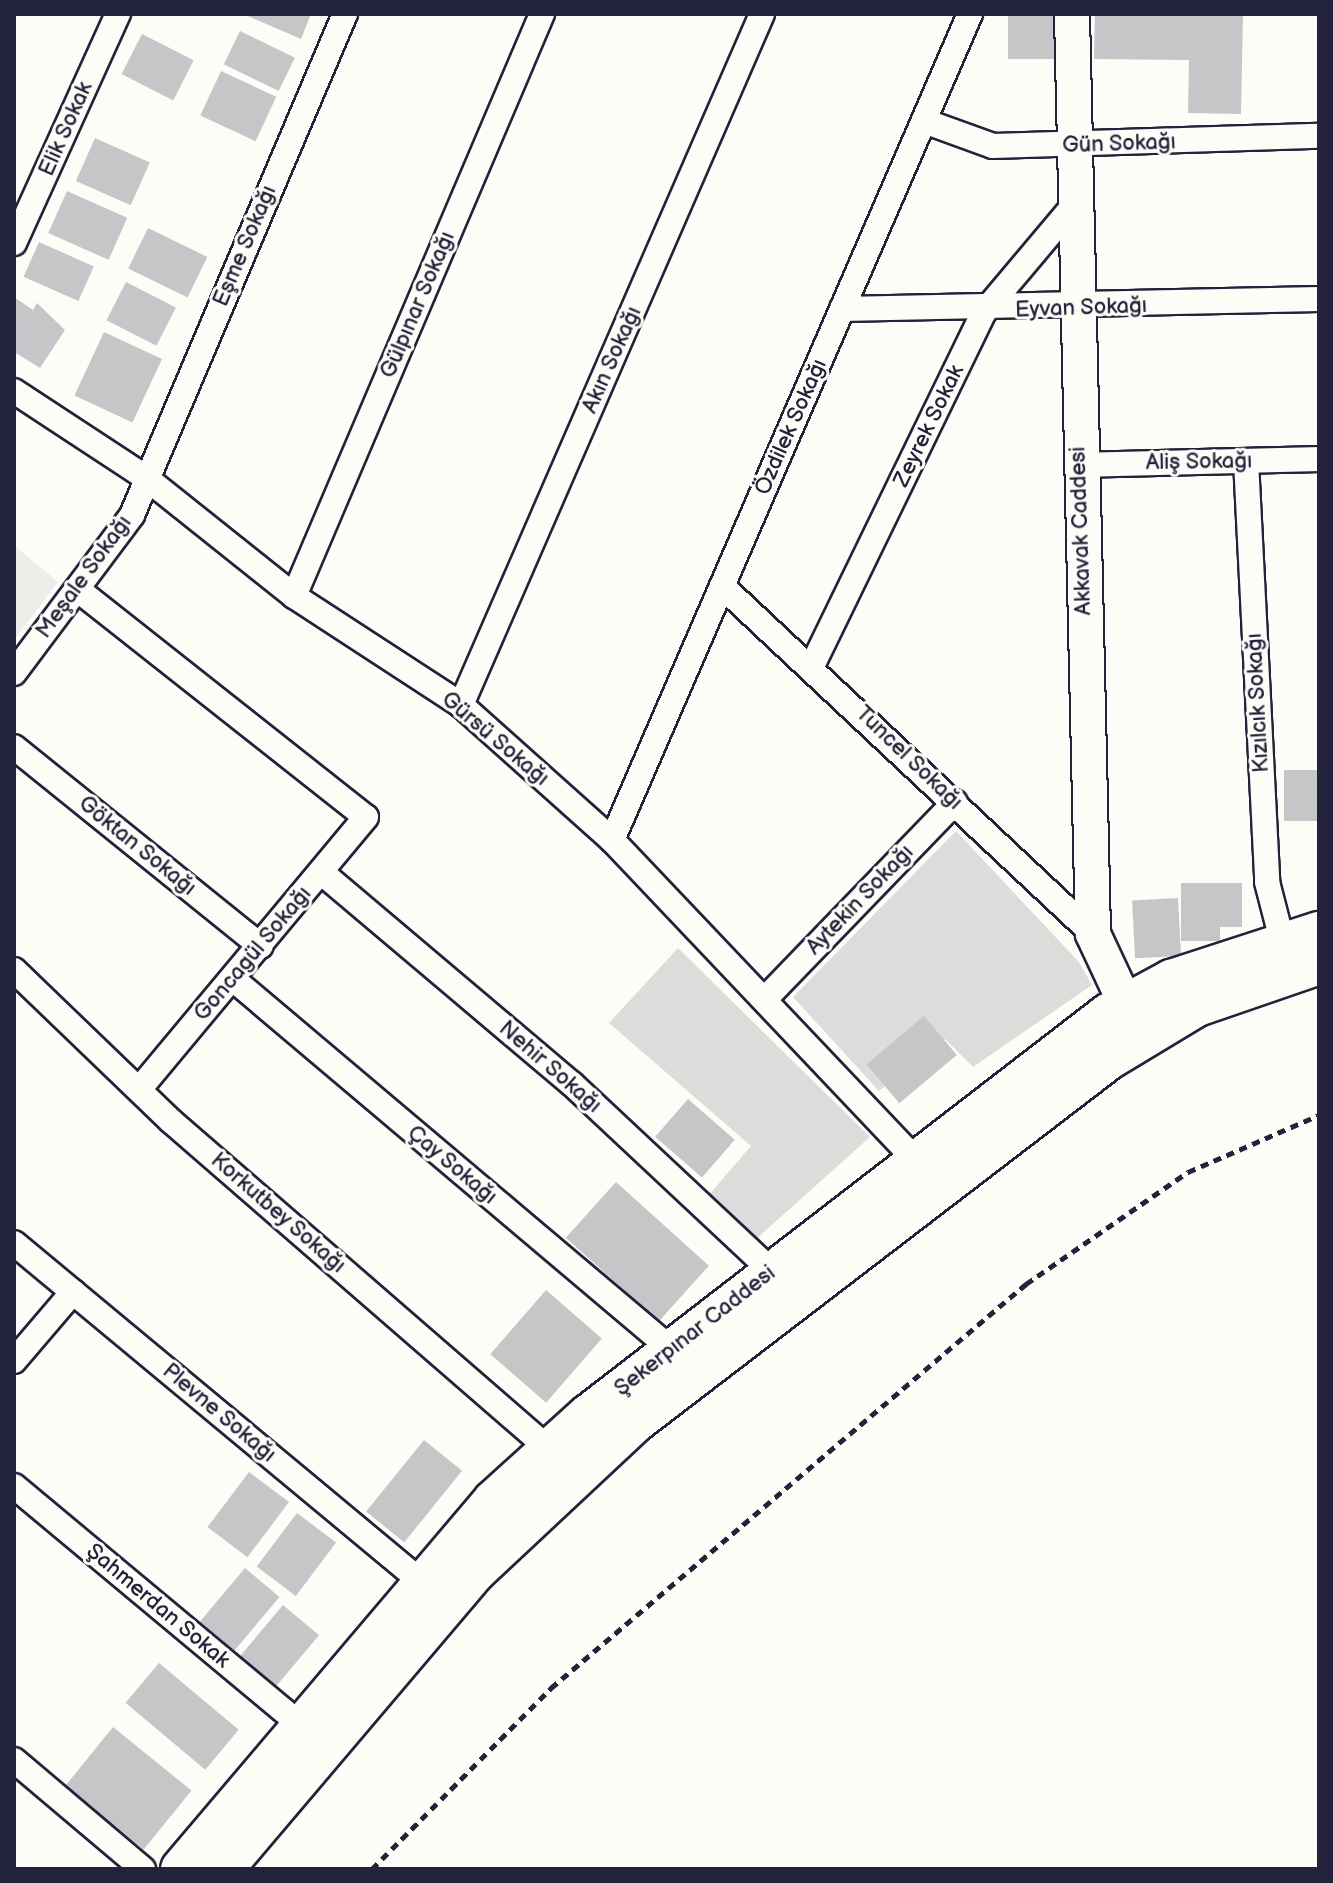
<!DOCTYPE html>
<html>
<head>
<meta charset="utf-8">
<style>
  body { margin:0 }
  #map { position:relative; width:1333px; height:1883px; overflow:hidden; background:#fdfcf7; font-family:"Balsamiq Sans",sans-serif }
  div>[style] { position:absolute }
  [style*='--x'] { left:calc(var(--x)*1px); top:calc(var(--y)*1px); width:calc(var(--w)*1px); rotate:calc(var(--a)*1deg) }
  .built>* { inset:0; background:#ecece9 }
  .green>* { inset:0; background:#dddcdb }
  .building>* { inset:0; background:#c6c6c8; transform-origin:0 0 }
  .path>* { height:5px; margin-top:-2.5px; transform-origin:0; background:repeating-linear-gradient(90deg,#22223b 0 8px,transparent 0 14px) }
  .roads { filter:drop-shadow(2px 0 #22223b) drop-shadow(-2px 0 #22223b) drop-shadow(0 2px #22223b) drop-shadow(0 -2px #22223b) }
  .street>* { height:24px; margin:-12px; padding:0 12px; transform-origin:12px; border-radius:12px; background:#fdfcf7 }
  .secondary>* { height:34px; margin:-17px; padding:0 17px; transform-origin:17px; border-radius:17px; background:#fdfcf7 }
  .primary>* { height:40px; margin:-20px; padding:0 20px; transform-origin:20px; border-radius:20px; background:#fdfcf7 }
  span { translate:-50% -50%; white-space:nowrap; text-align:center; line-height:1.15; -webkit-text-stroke:6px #fdfcf7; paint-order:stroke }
  .street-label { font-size:22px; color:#22223b }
  .frame { position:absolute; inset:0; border:16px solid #22223b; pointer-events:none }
</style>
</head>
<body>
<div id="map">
  <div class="built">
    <i style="clip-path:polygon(14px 545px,58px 582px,14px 640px)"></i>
  </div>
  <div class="green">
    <i style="clip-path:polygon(956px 831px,1079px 962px,1092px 985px,973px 1067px,945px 1039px,879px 1091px,793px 997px)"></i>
    <i style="clip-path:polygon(678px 948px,870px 1137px,754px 1241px,707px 1197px,751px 1146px,609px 1023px)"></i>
  </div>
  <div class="building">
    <i style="clip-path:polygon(243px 14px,311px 14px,301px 39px)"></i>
    <i style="left:1008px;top:14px;width:55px;height:45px"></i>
    <i style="clip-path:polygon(1095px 14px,1243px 14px,1241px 114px,1188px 113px,1189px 60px,1094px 59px)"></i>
    <i style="left:240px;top:31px;width:61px;height:37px;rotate:26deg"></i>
    <i style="left:142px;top:34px;width:58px;height:45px;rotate:27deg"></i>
    <i style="left:221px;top:71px;width:61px;height:49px;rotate:25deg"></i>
    <i style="left:95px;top:138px;width:60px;height:47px;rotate:24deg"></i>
    <i style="left:67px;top:191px;width:66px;height:46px;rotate:24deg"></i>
    <i style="left:148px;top:228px;width:66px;height:45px;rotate:26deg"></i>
    <i style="left:39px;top:242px;width:60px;height:38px;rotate:24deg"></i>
    <i style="left:126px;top:282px;width:56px;height:43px;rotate:27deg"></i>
    <i style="clip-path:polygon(14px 297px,33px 310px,37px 303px,65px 330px,40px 368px,14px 352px)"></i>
    <i style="left:104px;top:332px;width:64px;height:70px;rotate:25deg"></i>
    <i style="left:1319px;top:770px;width:51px;height:35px;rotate:90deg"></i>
    <i style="clip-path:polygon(1181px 883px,1242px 883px,1242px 927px,1220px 927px,1220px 941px,1181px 941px)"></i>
    <i style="left:1178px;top:898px;width:58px;height:46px;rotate:87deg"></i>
    <i style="left:924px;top:1016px;width:51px;height:75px;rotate:50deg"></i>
    <i style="left:688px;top:1099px;width:62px;height:50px;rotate:41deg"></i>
    <i style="left:616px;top:1182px;width:125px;height:75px;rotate:42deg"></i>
    <i style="left:546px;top:1290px;width:74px;height:85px;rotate:41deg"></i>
    <i style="left:424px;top:1440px;width:49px;height:92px;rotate:39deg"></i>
    <i style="left:249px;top:1472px;width:50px;height:69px;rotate:37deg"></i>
    <i style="left:297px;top:1513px;width:49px;height:67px;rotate:37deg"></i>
    <i style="left:245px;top:1568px;width:45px;height:70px;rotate:40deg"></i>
    <i style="left:283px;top:1605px;width:47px;height:70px;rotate:40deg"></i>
    <i style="left:159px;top:1663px;width:104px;height:52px;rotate:40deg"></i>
    <i style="left:113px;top:1727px;width:101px;height:76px;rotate:39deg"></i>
  </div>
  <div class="path">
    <i style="--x:372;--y:1869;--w:255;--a:-45.3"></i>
    <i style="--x:551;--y:1688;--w:624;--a:-40.38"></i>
    <i style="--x:1026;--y:1284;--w:197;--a:-34.7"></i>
    <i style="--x:1188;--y:1172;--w:143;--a:-23.5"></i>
  </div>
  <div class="roads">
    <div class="street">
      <i style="--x:924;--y:121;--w:73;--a:19.9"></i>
      <i style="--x:993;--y:146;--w:326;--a:-1.8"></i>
      <i style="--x:14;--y:243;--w:252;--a:-65.6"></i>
      <i style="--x:842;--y:309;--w:477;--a:-1.2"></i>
      <i style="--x:14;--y:391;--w:157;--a:33.3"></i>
      <i style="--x:145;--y:477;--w:191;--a:38.6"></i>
      <i style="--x:294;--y:596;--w:199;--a:33.1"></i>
      <i style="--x:461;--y:705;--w:203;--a:41.8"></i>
      <i style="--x:612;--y:840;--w:440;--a:46.5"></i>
      <i style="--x:1246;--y:461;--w:422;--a:87.1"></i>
      <i style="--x:1267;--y:882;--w:64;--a:75.5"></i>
      <i style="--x:1079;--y:465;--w:240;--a:-1.4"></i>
      <i style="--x:722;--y:586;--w:509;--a:43.17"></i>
      <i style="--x:77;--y:589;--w:368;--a:38.3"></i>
      <i style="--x:366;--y:817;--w:354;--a:129.8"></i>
      <i style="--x:294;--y:596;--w:633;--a:-66.92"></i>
      <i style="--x:812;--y:666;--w:394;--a:-64.1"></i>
      <i style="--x:984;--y:312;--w:141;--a:-49.9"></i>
      <i style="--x:14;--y:673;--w:197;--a:-53.2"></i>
      <i style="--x:132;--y:515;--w:544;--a:-66.97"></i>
      <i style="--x:461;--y:705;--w:754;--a:-66.46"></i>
      <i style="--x:14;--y:747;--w:317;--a:38.9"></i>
      <i style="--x:612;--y:840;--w:900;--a:-66.57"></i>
      <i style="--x:321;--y:872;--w:329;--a:40.2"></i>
      <i style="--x:572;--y:1084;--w:274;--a:43.1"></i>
      <i style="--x:14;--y:970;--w:218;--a:43.9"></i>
      <i style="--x:171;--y:1121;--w:500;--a:40.95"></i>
      <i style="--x:233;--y:979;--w:573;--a:40.19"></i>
      <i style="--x:766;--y:998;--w:272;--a:-46"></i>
      <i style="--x:14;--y:1243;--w:532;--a:39.74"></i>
      <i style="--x:14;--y:1361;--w:91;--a:-49.5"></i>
      <i style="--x:14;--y:1486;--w:375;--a:39.8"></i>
      <i style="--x:14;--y:1760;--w:169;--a:40.2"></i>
    </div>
    <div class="secondary">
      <i style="--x:1072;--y:14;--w:920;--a:88.69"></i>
      <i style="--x:1093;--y:934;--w:102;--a:64.9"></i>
    </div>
    <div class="primary">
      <i style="--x:181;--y:1869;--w:482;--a:-49.7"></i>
      <i style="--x:493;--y:1501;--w:128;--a:-42.2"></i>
      <i style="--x:588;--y:1415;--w:657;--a:-37.64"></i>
      <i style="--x:1108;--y:1014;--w:72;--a:-28.4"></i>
      <i style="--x:1171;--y:980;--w:156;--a:-18"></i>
      <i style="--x:223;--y:1869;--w:390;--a:-49.7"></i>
      <i style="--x:475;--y:1572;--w:218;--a:-43.1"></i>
      <i style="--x:634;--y:1423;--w:598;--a:-37.46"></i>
      <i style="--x:1109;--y:1059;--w:103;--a:-31.1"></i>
      <i style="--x:1197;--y:1006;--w:129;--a:-19"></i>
    </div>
  </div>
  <div class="street-label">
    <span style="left:66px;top:129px;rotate:-66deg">Elik Sokak</span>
    <span style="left:1119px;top:144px;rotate:-2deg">Gün Sokağı</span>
    <span style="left:245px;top:246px;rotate:-67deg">Eşme Sokağı</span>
    <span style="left:418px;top:305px;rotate:-67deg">Gülpınar Sokağı</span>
    <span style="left:1081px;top:308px;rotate:-2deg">Eyvan Sokağı</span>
    <span style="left:612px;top:360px;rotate:-66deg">Akın Sokağı</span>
    <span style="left:929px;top:426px;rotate:-64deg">Zeyrek Sokak</span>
    <span style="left:791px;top:427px;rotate:-66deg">Özdilek Sokağı</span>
    <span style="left:1199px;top:462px;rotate:-1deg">Aliş Sokağı</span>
    <span style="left:1081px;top:531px;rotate:-92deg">Akkavak Caddesi</span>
    <span style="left:84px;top:577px;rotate:-54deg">Meşale Sokağı</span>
    <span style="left:1258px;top:703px;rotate:-93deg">Kızılcık Sokağı</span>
    <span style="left:495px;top:739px;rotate:40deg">Gürsü Sokağı</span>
    <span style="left:909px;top:758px;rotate:44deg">Tuncel Sokağı</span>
    <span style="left:137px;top:846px;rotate:39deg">Göktan Sokağı</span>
    <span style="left:860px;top:900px;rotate:-46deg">Aytekin Sokağı</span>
    <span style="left:253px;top:954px;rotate:-50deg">Goncagül Sokağı</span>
    <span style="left:550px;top:1067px;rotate:41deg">Nehir Sokağı</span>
    <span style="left:452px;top:1165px;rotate:40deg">Çay Sokağı</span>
    <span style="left:278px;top:1213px;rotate:41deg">Korkutbey Sokağı</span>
    <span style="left:695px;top:1331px;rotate:-38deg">Şekerpınar Caddesi</span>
    <span style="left:219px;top:1413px;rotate:40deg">Plevne Sokağı</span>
    <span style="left:158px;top:1606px;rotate:40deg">Şahmerdan Sokak</span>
  </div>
  <div class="frame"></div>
</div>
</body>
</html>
